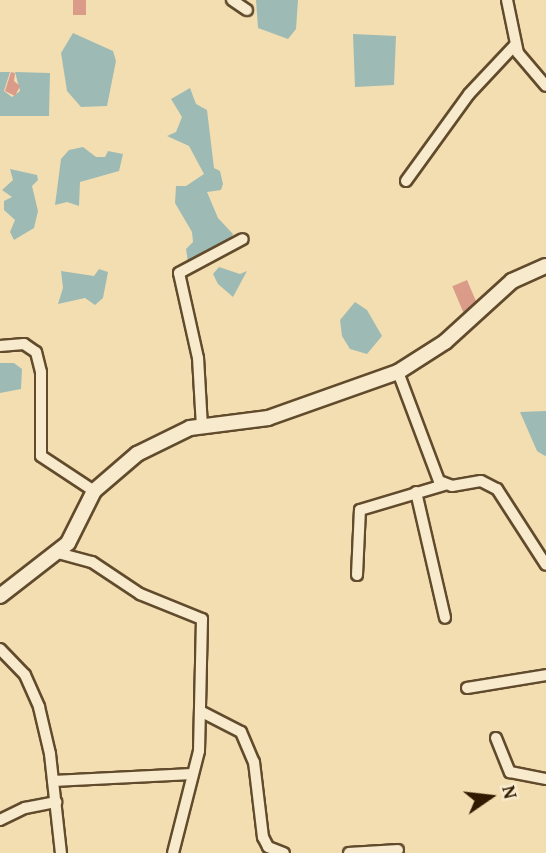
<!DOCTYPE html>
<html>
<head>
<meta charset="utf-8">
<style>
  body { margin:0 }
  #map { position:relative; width:546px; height:853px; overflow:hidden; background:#f3deb2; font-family:"Gentium Book Plus",serif }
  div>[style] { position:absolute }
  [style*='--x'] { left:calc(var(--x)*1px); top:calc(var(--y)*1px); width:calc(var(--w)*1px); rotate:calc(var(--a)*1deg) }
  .water>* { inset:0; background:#9dbbb4 }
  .building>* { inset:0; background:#da9c89; transform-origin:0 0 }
  .roads { filter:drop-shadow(2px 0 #614b2c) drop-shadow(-2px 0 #614b2c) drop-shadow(0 2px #614b2c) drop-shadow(0 -2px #614b2c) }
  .minor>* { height:10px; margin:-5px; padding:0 5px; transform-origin:5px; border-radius:5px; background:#f7eacd }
  .tertiary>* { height:14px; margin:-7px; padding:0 7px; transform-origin:7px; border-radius:7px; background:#f7eacd }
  span { translate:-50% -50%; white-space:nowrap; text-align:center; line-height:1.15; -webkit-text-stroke:7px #f7eacd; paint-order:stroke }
  .north { position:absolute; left:455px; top:762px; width:70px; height:70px; -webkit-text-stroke:5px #f7eacd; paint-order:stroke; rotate:76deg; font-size:19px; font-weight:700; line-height:28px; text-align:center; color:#301a00 }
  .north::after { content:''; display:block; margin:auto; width:24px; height:32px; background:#301a00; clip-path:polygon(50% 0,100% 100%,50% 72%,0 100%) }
</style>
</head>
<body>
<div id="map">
  <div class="water">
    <i style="clip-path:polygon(256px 0,298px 0,296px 29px,288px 39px,258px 28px)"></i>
    <i style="clip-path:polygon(73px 33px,113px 51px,116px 61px,107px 106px,81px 107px,67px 91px,61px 53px)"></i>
    <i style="clip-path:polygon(353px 34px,396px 36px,394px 85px,355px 87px)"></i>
    <i style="clip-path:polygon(0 72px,10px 72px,4px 91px,12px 97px,20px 91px,15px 72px,50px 73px,49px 116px,0 116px)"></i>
    <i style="clip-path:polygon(190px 88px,196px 104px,207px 110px,214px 168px,220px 171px,223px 184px,221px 190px,207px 192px,218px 218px,233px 234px,227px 245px,189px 269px,186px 249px,193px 242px,192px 232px,175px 203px,176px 186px,186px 186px,204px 174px,189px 146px,167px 136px,176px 132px,182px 117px,171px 99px)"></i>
    <i style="clip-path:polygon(83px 147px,96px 157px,105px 157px,108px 151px,123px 154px,119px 171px,80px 182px,79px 206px,67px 202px,55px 205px,61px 159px,69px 150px)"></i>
    <i style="clip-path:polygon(10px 169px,37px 175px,38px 180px,32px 186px,38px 211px,34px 228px,14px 240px,10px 232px,15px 220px,4px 210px,4px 201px,12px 197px,2px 190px,13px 180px)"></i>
    <i style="clip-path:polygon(219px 267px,240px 274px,247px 271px,233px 297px,218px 284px,213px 274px)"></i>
    <i style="clip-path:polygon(99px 269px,108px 272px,103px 298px,95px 305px,85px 298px,58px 304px,63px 288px,61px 271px,94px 276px)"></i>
    <i style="clip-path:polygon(355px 302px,367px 310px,382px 336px,367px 354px,350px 349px,342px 336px,340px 320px)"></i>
    <i style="clip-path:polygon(0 363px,14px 363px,22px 369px,21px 389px,0 393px)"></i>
    <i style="clip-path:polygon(546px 411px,546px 455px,545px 456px,537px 451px,520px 412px)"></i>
  </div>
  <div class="building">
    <i style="left:73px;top:0;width:13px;height:15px"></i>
    <i style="clip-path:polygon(11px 72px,15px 73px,14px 81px,20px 86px,15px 96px,5px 91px)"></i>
    <i style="left:467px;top:280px;width:28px;height:16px;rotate:67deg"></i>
  </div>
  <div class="roads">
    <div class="minor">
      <i style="--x:232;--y:0;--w:18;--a:34"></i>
      <i style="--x:507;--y:0;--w:54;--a:78.3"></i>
      <i style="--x:518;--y:53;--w:43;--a:49.7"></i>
      <i style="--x:406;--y:181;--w:107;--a:-54.1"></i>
      <i style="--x:469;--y:94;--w:67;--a:-46.8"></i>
      <i style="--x:0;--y:346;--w:24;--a:-5"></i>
      <i style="--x:24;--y:344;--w:14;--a:34"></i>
      <i style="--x:36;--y:352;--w:21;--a:76"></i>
      <i style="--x:41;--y:372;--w:84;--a:90"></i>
      <i style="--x:41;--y:456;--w:64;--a:33.4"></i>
      <i style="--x:398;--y:372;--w:116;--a:69.4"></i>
      <i style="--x:439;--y:481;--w:14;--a:21"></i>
      <i style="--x:452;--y:486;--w:29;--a:-10"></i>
      <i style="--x:481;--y:481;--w:18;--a:27"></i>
      <i style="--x:497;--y:489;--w:90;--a:57.2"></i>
      <i style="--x:202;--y:427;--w:69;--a:-93.3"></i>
      <i style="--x:198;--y:358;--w:87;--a:-102.6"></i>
      <i style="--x:179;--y:273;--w:72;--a:-28"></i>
      <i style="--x:416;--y:492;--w:129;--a:77"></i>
      <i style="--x:58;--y:553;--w:35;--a:15"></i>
      <i style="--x:92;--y:562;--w:58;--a:33.7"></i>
      <i style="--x:140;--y:594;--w:67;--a:22"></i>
      <i style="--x:202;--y:619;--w:132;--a:91.3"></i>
      <i style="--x:199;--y:751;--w:105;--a:104.3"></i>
      <i style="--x:357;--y:575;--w:65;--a:-87.4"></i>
      <i style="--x:360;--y:510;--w:88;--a:-16.6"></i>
      <i style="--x:0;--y:649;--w:36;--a:46"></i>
      <i style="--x:25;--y:675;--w:35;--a:66"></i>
      <i style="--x:39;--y:707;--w:48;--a:76.8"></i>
      <i style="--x:50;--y:754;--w:100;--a:83.7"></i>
      <i style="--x:467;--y:688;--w:80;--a:-9.3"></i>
      <i style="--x:200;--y:711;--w:46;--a:27.1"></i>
      <i style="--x:241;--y:732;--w:33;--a:67"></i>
      <i style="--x:254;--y:762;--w:76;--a:83.2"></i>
      <i style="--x:263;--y:837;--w:11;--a:63"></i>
      <i style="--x:268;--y:847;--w:17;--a:21"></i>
      <i style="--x:496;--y:738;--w:37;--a:68"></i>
      <i style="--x:510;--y:772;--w:37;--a:11"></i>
      <i style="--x:53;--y:781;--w:139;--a:-2.9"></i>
      <i style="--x:0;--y:820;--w:28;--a:-26"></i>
      <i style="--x:25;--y:808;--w:32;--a:-11"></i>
      <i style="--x:349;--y:853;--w:49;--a:-3.5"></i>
    </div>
    <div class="tertiary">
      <i style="--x:0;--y:596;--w:86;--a:-37.9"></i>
      <i style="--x:68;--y:543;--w:58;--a:-63.4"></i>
      <i style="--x:94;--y:491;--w:57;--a:-40.7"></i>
      <i style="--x:137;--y:454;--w:59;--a:-26.1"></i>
      <i style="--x:190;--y:428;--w:79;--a:-7.3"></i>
      <i style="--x:268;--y:418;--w:138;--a:-19.5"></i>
      <i style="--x:398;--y:372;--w:56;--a:-32.6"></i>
      <i style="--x:445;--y:342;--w:91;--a:-42.3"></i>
      <i style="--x:512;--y:281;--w:37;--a:-24"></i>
    </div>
  </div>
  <div class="north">N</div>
</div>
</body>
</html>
